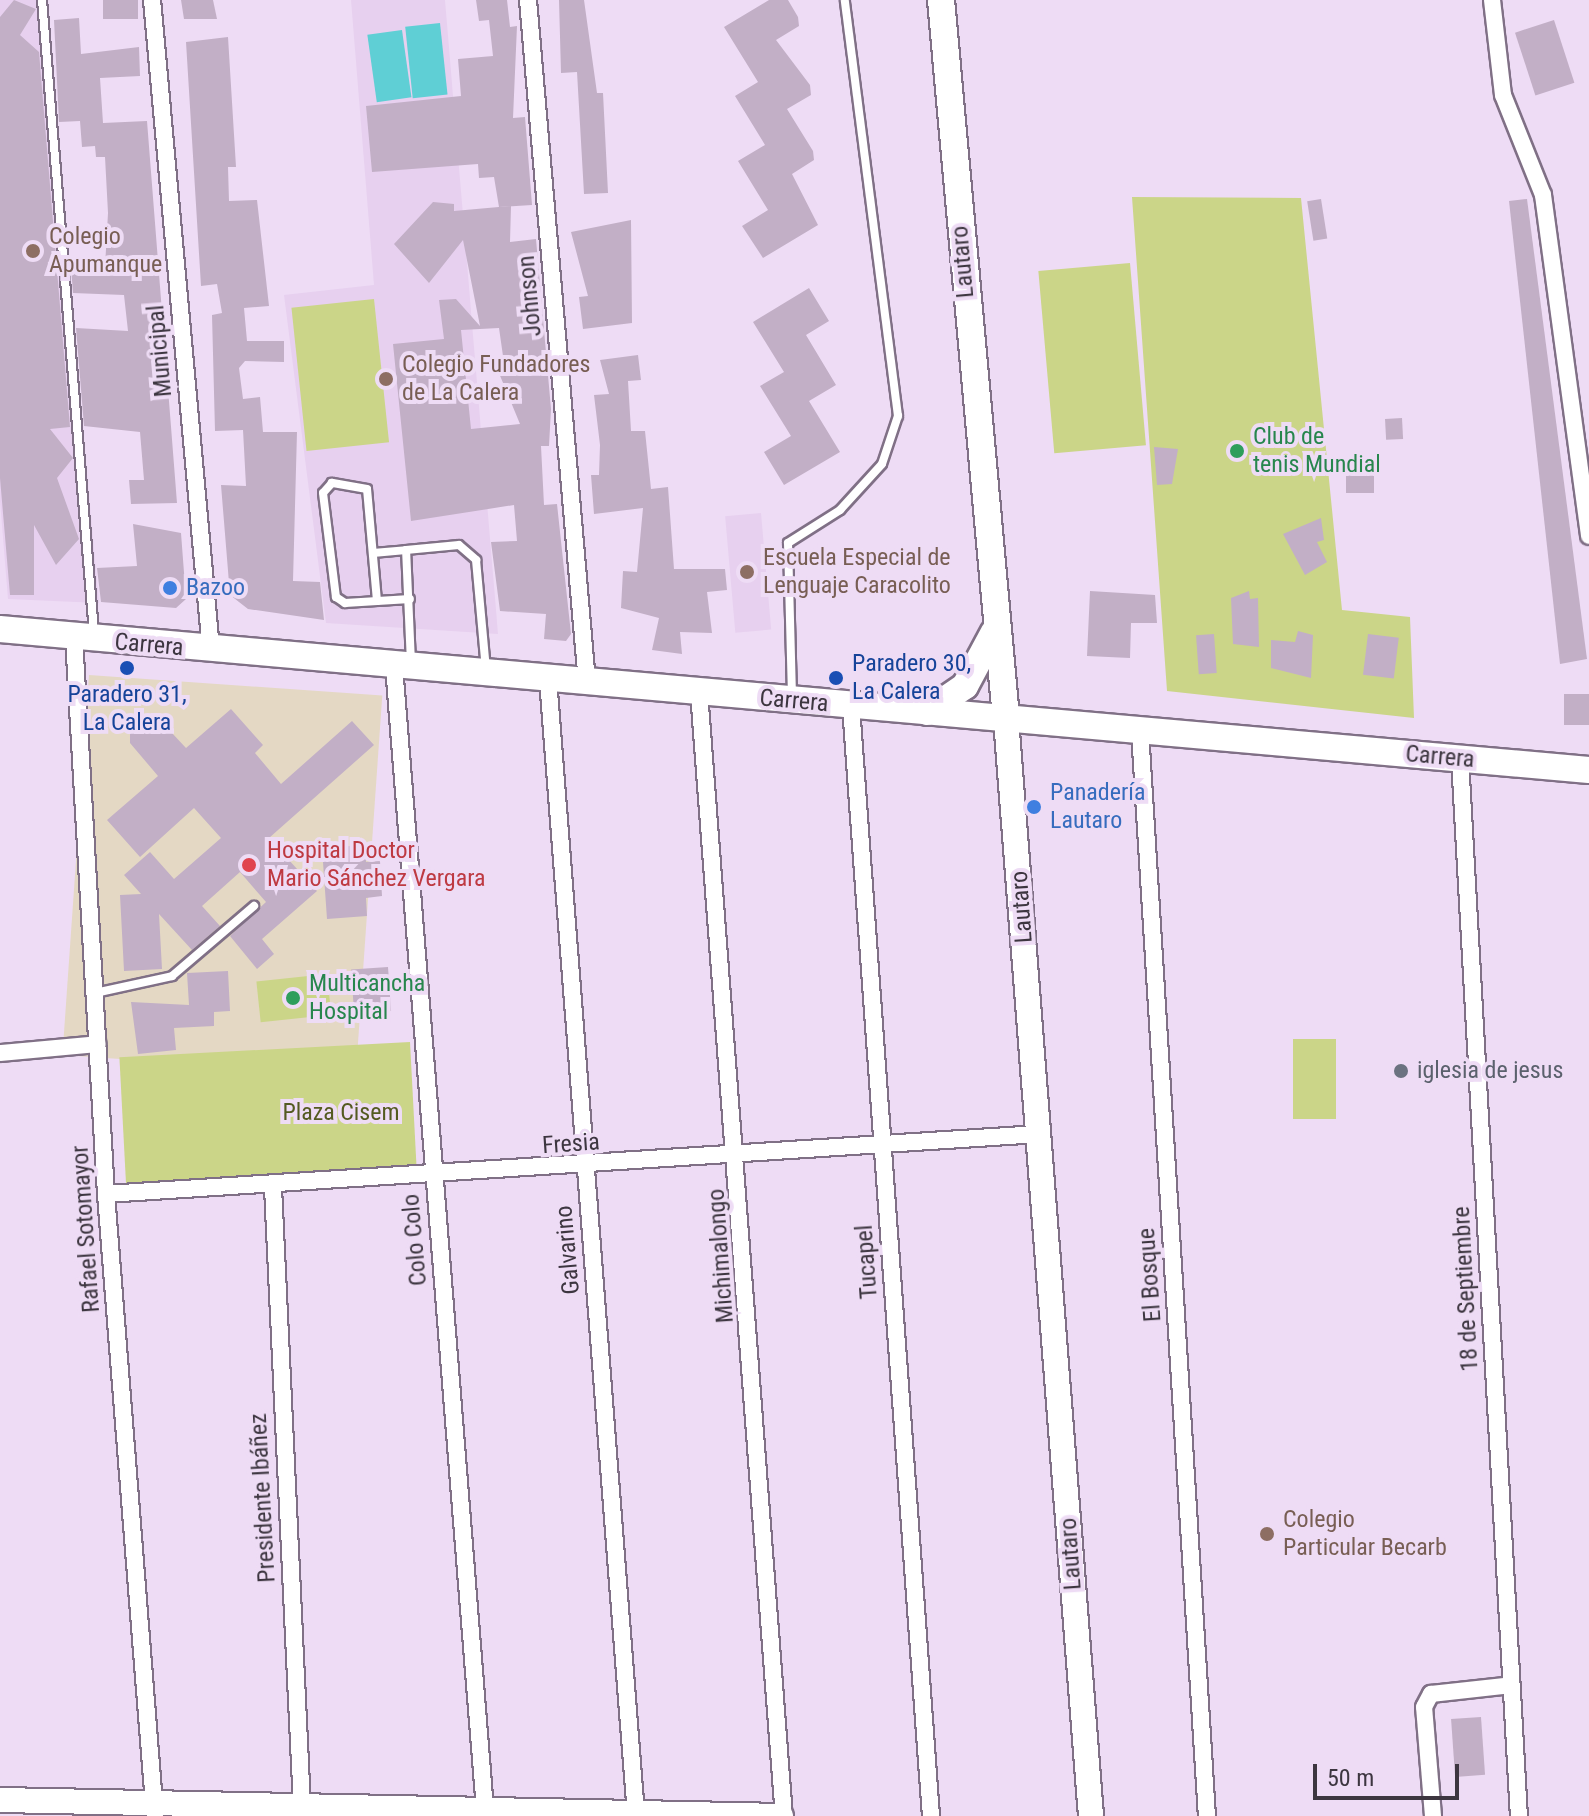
<!DOCTYPE html>
<html>
<head>
<meta charset="utf-8">
<style>
  body { margin:0 }
  #map { position:relative; width:1589px; height:1816px; overflow:hidden; background:#eedcf5; font-family:"Roboto Condensed",sans-serif }
  div>[style] { position:absolute }
  [style*='--x'] { left:calc(var(--x)*1px); top:calc(var(--y)*1px); width:calc(var(--w)*1px); rotate:calc(var(--a)*1deg) }
  .built>* { inset:0; background:#e7d0ef; transform-origin:0 0 }
  .medical>* { inset:0; background:#e4d8c4; transform-origin:0 0 }
  .green>* { inset:0; background:#cbd588; transform-origin:0 0 }
  .water>* { inset:0; background:#5fcfd5; transform-origin:0 0 }
  .building>* { inset:0; background:#c2afc6; transform-origin:0 0 }
  .roads { filter:drop-shadow(2px 0 #807086) drop-shadow(-2px 0 #807086) drop-shadow(0 2px #807086) drop-shadow(0 -2px #807086) }
  .lane>* { height:8px; margin:-4px; padding:0 4px; transform-origin:4px; border-radius:4px; background:#fff }
  .street>* { height:16px; margin:-8px; padding:0 8px; transform-origin:8px; border-radius:8px; background:#fff }
  .secondary>* { height:24px; margin:-12px; padding:0 12px; transform-origin:12px; border-radius:12px; background:#fff }
  .primary>* { height:26px; margin:-13px; padding:0 13px; transform-origin:13px; border-radius:13px; background:#fff }
  .dots>* { width:22px; height:22px; translate:-50% -50%; box-sizing:border-box; border:4px solid #eedcf5; border-radius:50% }
  span { translate:-50% -50%; white-space:nowrap; text-align:center; line-height:1.15; -webkit-text-stroke:8px #eedcf5; paint-order:stroke }
  .education-label { font-size:24px; color:#785e54 }
  .left { translate:0 -50%; text-align:left }
  .street-label { font-size:24px; color:#3d3640 }
  .leisure-label { font-size:24px; color:#27864d }
  .shop-label { font-size:24px; color:#366cbe }
  .transit-label { font-size:24px; color:#164399 }
  .health-label { font-size:24px; color:#be3a42 }
  .worship-label { font-size:24px; color:#5b616d }
  .park-label { font-size:24px; color:#545a21 }
  .scale { position:absolute; left:1313px; top:1764px; width:146px; height:36px; box-sizing:border-box; border:4px solid #3d3640; border-top:0; padding-left:10px; font-size:24px; line-height:28px; white-space:nowrap; color:#3d3640; -webkit-text-stroke:6px #eedcf5; paint-order:stroke }
</style>
</head>
<body>
<div id="map">
  <div class="built">
    <i style="clip-path:polygon(0 0,43px 0,99px 603px,8px 599px,0 501px)"></i>
    <i style="clip-path:polygon(351px 0,445px 0,498px 634px,326px 623px,284px 295px,374px 285px)"></i>
    <i style="left:761px;top:513px;width:117px;height:36px;rotate:85deg"></i>
  </div>
  <div class="medical">
    <i style="left:89px;top:675px;width:294px;height:381px;rotate:4deg"></i>
  </div>
  <div class="green">
    <i style="clip-path:polygon(1132px 197px,1301px 198px,1342px 610px,1410px 617px,1414px 718px,1167px 691px)"></i>
    <i style="left:1130px;top:263px;width:183px;height:92px;rotate:85deg"></i>
    <i style="left:374px;top:299px;width:144px;height:83px;rotate:84deg"></i>
    <i style="left:327px;top:974px;width:41px;height:71px;rotate:84deg"></i>
    <i style="left:1293px;top:1039px;width:43px;height:80px"></i>
    <i style="left:410px;top:1042px;width:133px;height:291px;rotate:87deg"></i>
  </div>
  <div class="water">
    <i style="left:440px;top:23px;width:72px;height:35px;rotate:84deg"></i>
    <i style="left:402px;top:30px;width:68px;height:35px;rotate:82deg"></i>
  </div>
  <div class="building">
    <i style="clip-path:polygon(14px 0,36px 9px,20px 35px,39px 52px,70px 427px,50px 429px,73px 458px,57px 478px,79px 539px,56px 565px,34px 525px,34px 595px,10px 595px,0 478px,0 17px)"></i>
    <i style="left:103px;top:0;width:35px;height:19px"></i>
    <i style="clip-path:polygon(181px 0,213px 0,217px 19px,184px 19px)"></i>
    <i style="clip-path:polygon(476px 0,507px 0,510px 27px,517px 26px,513px 118px,525px 117px,532px 205px,499px 207px,494px 177px,479px 178px,478px 164px,372px 172px,366px 106px,461px 96px,458px 59px,493px 56px,489px 20px,479px 21px)"></i>
    <i style="clip-path:polygon(559px 0,584px 0,597px 93px,603px 93px,608px 193px,584px 194px,577px 72px,561px 73px)"></i>
    <i style="clip-path:polygon(769px 0,788px 0,798px 17px,799px 26px,776px 40px,810px 85px,811px 95px,787px 109px,813px 151px,814px 160px,792px 174px,818px 225px,763px 258px,742px 226px,768px 210px,738px 161px,765px 145px,735px 96px,758px 82px,724px 27px)"></i>
    <i style="clip-path:polygon(79px 18px,81px 54px,139px 47px,140px 76px,100px 78px,103px 123px,147px 121px,177px 503px,131px 504px,129px 480px,144px 480px,140px 432px,84px 426px,76px 328px,128px 331px,124px 295px,73px 293px,71px 267px,105px 267px,108px 213px,105px 157px,96px 157px,95px 146px,82px 147px,80px 121px,59px 122px,54px 20px)"></i>
    <i style="left:1554px;top:20px;width:66px;height:41px;rotate:72deg"></i>
    <i style="clip-path:polygon(228px 37px,236px 167px,228px 167px,229px 201px,257px 200px,269px 306px,244px 308px,247px 341px,284px 341px,284px 362px,245px 361px,239px 368px,243px 399px,260px 397px,263px 432px,297px 432px,293px 581px,320px 582px,324px 620px,248px 609px,230px 595px,221px 485px,246px 486px,243px 430px,215px 431px,212px 315px,222px 313px,217px 284px,201px 286px,186px 42px)"></i>
    <i style="left:1321px;top:199px;width:40px;height:14px;rotate:81deg"></i>
    <i style="clip-path:polygon(1527px 199px,1587px 659px,1560px 664px,1509px 201px)"></i>
    <i style="clip-path:polygon(evenodd,433px 202px,454px 204px,454px 211px,511px 206px,510px 242px,536px 239px,551px 409px,549px 446px,541px 446px,544px 505px,557px 504px,571px 634px,566px 641px,544px 639px,546px 614px,500px 611px,491px 542px,517px 541px,514px 505px,411px 521px,393px 344px,444px 339px,439px 300px,456px 299px,480px 326px,463px 240px,429px 283px,394px 244px,433px 202px,499px 328px,504px 363px,496px 366px,520px 424px,471px 429px,461px 330px,499px 328px)"></i>
    <i style="clip-path:polygon(631px 220px,632px 323px,583px 329px,579px 297px,588px 296px,571px 232px)"></i>
    <i style="clip-path:polygon(809px 288px,829px 321px,806px 335px,836px 385px,809px 401px,840px 452px,784px 485px,764px 452px,791px 436px,760px 386px,784px 372px,753px 322px)"></i>
    <i style="clip-path:polygon(638px 355px,641px 380px,628px 381px,631px 431px,645px 431px,651px 489px,668px 487px,674px 569px,725px 569px,727px 590px,707px 592px,712px 633px,680px 632px,682px 654px,652px 650px,659px 618px,621px 608px,623px 571px,637px 572px,643px 508px,594px 514px,591px 475px,599px 475px,600px 445px,594px 395px,609px 394px,600px 360px)"></i>
    <i style="left:1402px;top:418px;width:21px;height:17px;rotate:87deg"></i>
    <i style="clip-path:polygon(1154px 447px,1178px 449px,1172px 484px,1157px 485px)"></i>
    <i style="clip-path:polygon(1346px 461px,1364px 461px,1364px 474px,1374px 474px,1374px 493px,1346px 493px)"></i>
    <i style="clip-path:polygon(1321px 518px,1324px 540px,1317px 542px,1327px 562px,1305px 575px,1283px 534px)"></i>
    <i style="clip-path:polygon(133px 524px,181px 533px,186px 599px,176px 608px,101px 602px,97px 568px,137px 566px)"></i>
    <i style="clip-path:polygon(1090px 591px,1155px 595px,1157px 623px,1131px 623px,1130px 658px,1087px 656px)"></i>
    <i style="clip-path:polygon(1249px 591px,1250px 599px,1258px 598px,1259px 647px,1233px 644px,1231px 598px)"></i>
    <i style="clip-path:polygon(1298px 631px,1313px 635px,1311px 678px,1271px 668px,1271px 640px,1295px 642px)"></i>
    <i style="left:1214px;top:634px;width:39px;height:18px;rotate:86deg"></i>
    <i style="left:1368px;top:634px;width:31px;height:41px;rotate:7deg"></i>
    <i style="left:1589px;top:694px;width:31px;height:25px;rotate:90deg"></i>
    <i style="clip-path:polygon(231px 709px,263px 745px,255px 753px,281px 784px,352px 721px,374px 745px,269px 838px,317px 891px,262px 939px,274px 954px,257px 969px,230px 936px,266px 902px,240px 872px,202px 906px,220px 926px,192px 950px,159px 914px,162px 969px,124px 971px,120px 895px,141px 894px,124px 875px,150px 852px,174px 879px,221px 838px,194px 808px,140px 857px,107px 820px,158px 776px,130px 743px,130px 730px,145px 715px,156px 716px,186px 748px)"></i>
    <i style="clip-path:polygon(365px 845px,366px 862px,380px 861px,382px 896px,366px 898px,367px 916px,327px 919px,322px 848px)"></i>
    <i style="left:388px;top:967px;width:44px;height:37px;rotate:86deg"></i>
    <i style="clip-path:polygon(228px 971px,230px 1011px,214px 1012px,214px 1026px,174px 1028px,176px 1050px,138px 1054px,131px 1002px,189px 1005px,187px 973px)"></i>
    <i style="left:1481px;top:1717px;width:58px;height:30px;rotate:86deg"></i>
  </div>
  <div class="roads">
    <div class="lane">
      <i style="--x:42;--y:0;--w:635;--a:85.3"></i>
      <i style="--x:373;--y:553;--w:33;--a:-5"></i>
      <i style="--x:377;--y:601;--w:112;--a:-95.1"></i>
      <i style="--x:367;--y:489;--w:36;--a:-170"></i>
      <i style="--x:332;--y:483;--w:13;--a:132"></i>
      <i style="--x:323;--y:493;--w:105;--a:82.9"></i>
      <i style="--x:336;--y:597;--w:11;--a:34"></i>
      <i style="--x:345;--y:603;--w:65;--a:-3.5"></i>
      <i style="--x:411;--y:663;--w:113;--a:-92.5"></i>
      <i style="--x:406;--y:550;--w:53;--a:-5.4"></i>
      <i style="--x:459;--y:545;--w:23;--a:41"></i>
      <i style="--x:476;--y:560;--w:109;--a:84.8"></i>
      <i style="--x:792;--y:696;--w:153;--a:-91.5"></i>
      <i style="--x:788;--y:543;--w:62;--a:-32.4"></i>
      <i style="--x:840;--y:510;--w:62;--a:-47.6"></i>
      <i style="--x:882;--y:464;--w:51;--a:-71.6"></i>
      <i style="--x:898;--y:416;--w:419;--a:-97.3"></i>
      <i style="--x:95;--y:993;--w:79;--a:-12.4"></i>
      <i style="--x:172;--y:976;--w:108;--a:-40.5"></i>
    </div>
    <div class="street">
      <i style="--x:152;--y:0;--w:653;--a:84.81"></i>
      <i style="--x:528;--y:0;--w:686;--a:85.06"></i>
      <i style="--x:1492;--y:0;--w:96;--a:83.4"></i>
      <i style="--x:1503;--y:95;--w:108;--a:68.2"></i>
      <i style="--x:1543;--y:195;--w:344;--a:82.3"></i>
      <i style="--x:74;--y:638;--w:557;--a:86.71"></i>
      <i style="--x:106;--y:1194;--w:624;--a:85.5"></i>
      <i style="--x:394;--y:666;--w:1148;--a:85.45"></i>
      <i style="--x:548;--y:679;--w:1140;--a:85.57"></i>
      <i style="--x:699;--y:692;--w:1127;--a:85.68"></i>
      <i style="--x:851;--y:706;--w:1113;--a:85.88"></i>
      <i style="--x:1140;--y:731;--w:1087;--a:86.47"></i>
      <i style="--x:1460;--y:759;--w:1059;--a:86.81"></i>
      <i style="--x:0;--y:1053;--w:98;--a:-5.2"></i>
      <i style="--x:273;--y:1187;--w:620;--a:87.32"></i>
      <i style="--x:106;--y:1194;--w:935;--a:-3.68"></i>
      <i style="--x:1433;--y:1816;--w:109;--a:-94.7"></i>
      <i style="--x:1424;--y:1707;--w:15;--a:-62"></i>
      <i style="--x:1431;--y:1694;--w:81;--a:-6.3"></i>
    </div>
    <div class="secondary">
      <i style="--x:1006;--y:719;--w:1100;--a:85.57"></i>
      <i style="--x:0;--y:1800;--w:781;--a:1.17"></i>
    </div>
    <div class="primary">
      <i style="--x:941;--y:0;--w:722;--a:84.83"></i>
      <i style="--x:0;--y:629;--w:1595;--a:5.07"></i>
      <i style="--x:927;--y:712;--w:46;--a:-34.4"></i>
      <i style="--x:965;--y:686;--w:61;--a:-61.8"></i>
    </div>
  </div>
  <div class="dots">
    <i style="left:33px;top:251px;background:#8d6e63"></i>
    <i style="left:386px;top:379px;background:#8d6e63"></i>
    <i style="left:1237px;top:451px;background:#2e9e5b"></i>
    <i style="left:747px;top:572px;background:#8d6e63"></i>
    <i style="left:170px;top:588px;background:#3f7fe0"></i>
    <i style="left:127px;top:668px;background:#1a4fb4"></i>
    <i style="left:836px;top:678px;background:#1a4fb4"></i>
    <i style="left:1034px;top:807px;background:#3f7fe0"></i>
    <i style="left:249px;top:865px;background:#e0444e"></i>
    <i style="left:293px;top:998px;background:#2e9e5b"></i>
    <i style="left:1401px;top:1071px;background:#6b7280"></i>
    <i style="left:1267px;top:1534px;background:#8d6e63"></i>
  </div>
  <div class="education-label">
    <span class="left" style="left:49px;top:251px">Colegio<br>Apumanque</span>
    <span class="left" style="left:402px;top:379px">Colegio Fundadores<br>de La Calera</span>
    <span class="left" style="left:763px;top:572px">Escuela Especial de<br>Lenguaje Caracolito</span>
    <span class="left" style="left:1283px;top:1534px">Colegio<br>Particular Becarb</span>
  </div>
  <div class="street-label">
    <span style="left:963px;top:262px;rotate:-95deg">Lautaro</span>
    <span style="left:530px;top:296px;rotate:-95deg">Johnson</span>
    <span style="left:160px;top:351px;rotate:-95deg">Municipal</span>
    <span style="left:149px;top:645px;rotate:5deg">Carrera</span>
    <span style="left:794px;top:701px;rotate:5deg">Carrera</span>
    <span style="left:1440px;top:757px;rotate:5deg">Carrera</span>
    <span style="left:1022px;top:907px;rotate:-94deg">Lautaro</span>
    <span style="left:571px;top:1144px;rotate:-4deg">Fresia</span>
    <span style="left:86px;top:1229px;rotate:-94deg">Rafael Sotomayor</span>
    <span style="left:415px;top:1240px;rotate:-95deg">Colo Colo</span>
    <span style="left:568px;top:1250px;rotate:-95deg">Galvarino</span>
    <span style="left:721px;top:1256px;rotate:-94deg">Michimalongo</span>
    <span style="left:867px;top:1262px;rotate:-94deg">Tucapel</span>
    <span style="left:1150px;top:1275px;rotate:-94deg">El Bosque</span>
    <span style="left:1466px;top:1289px;rotate:-93deg">18 de Septiembre</span>
    <span style="left:263px;top:1498px;rotate:-93deg">Presidente Ibáñez</span>
    <span style="left:1071px;top:1554px;rotate:-94deg">Lautaro</span>
  </div>
  <div class="leisure-label">
    <span class="left" style="left:1253px;top:451px">Club de<br>tenis Mundial</span>
    <span class="left" style="left:309px;top:998px">Multicancha<br>Hospital</span>
  </div>
  <div class="shop-label">
    <span class="left" style="left:186px;top:588px">Bazoo</span>
    <span class="left" style="left:1050px;top:807px">Panadería<br>Lautaro</span>
  </div>
  <div class="transit-label">
    <span class="left" style="left:852px;top:678px">Paradero 30,<br>La Calera</span>
    <span style="left:127px;top:709px">Paradero 31,<br>La Calera</span>
  </div>
  <div class="health-label">
    <span class="left" style="left:267px;top:865px">Hospital Doctor<br>Mario Sánchez Vergara</span>
  </div>
  <div class="worship-label">
    <span class="left" style="left:1417px;top:1071px">iglesia de jesus</span>
  </div>
  <div class="park-label">
    <span style="left:341px;top:1113px">Plaza Cisem</span>
  </div>
  <div class="scale">50 m</div>
</div>
</body>
</html>
